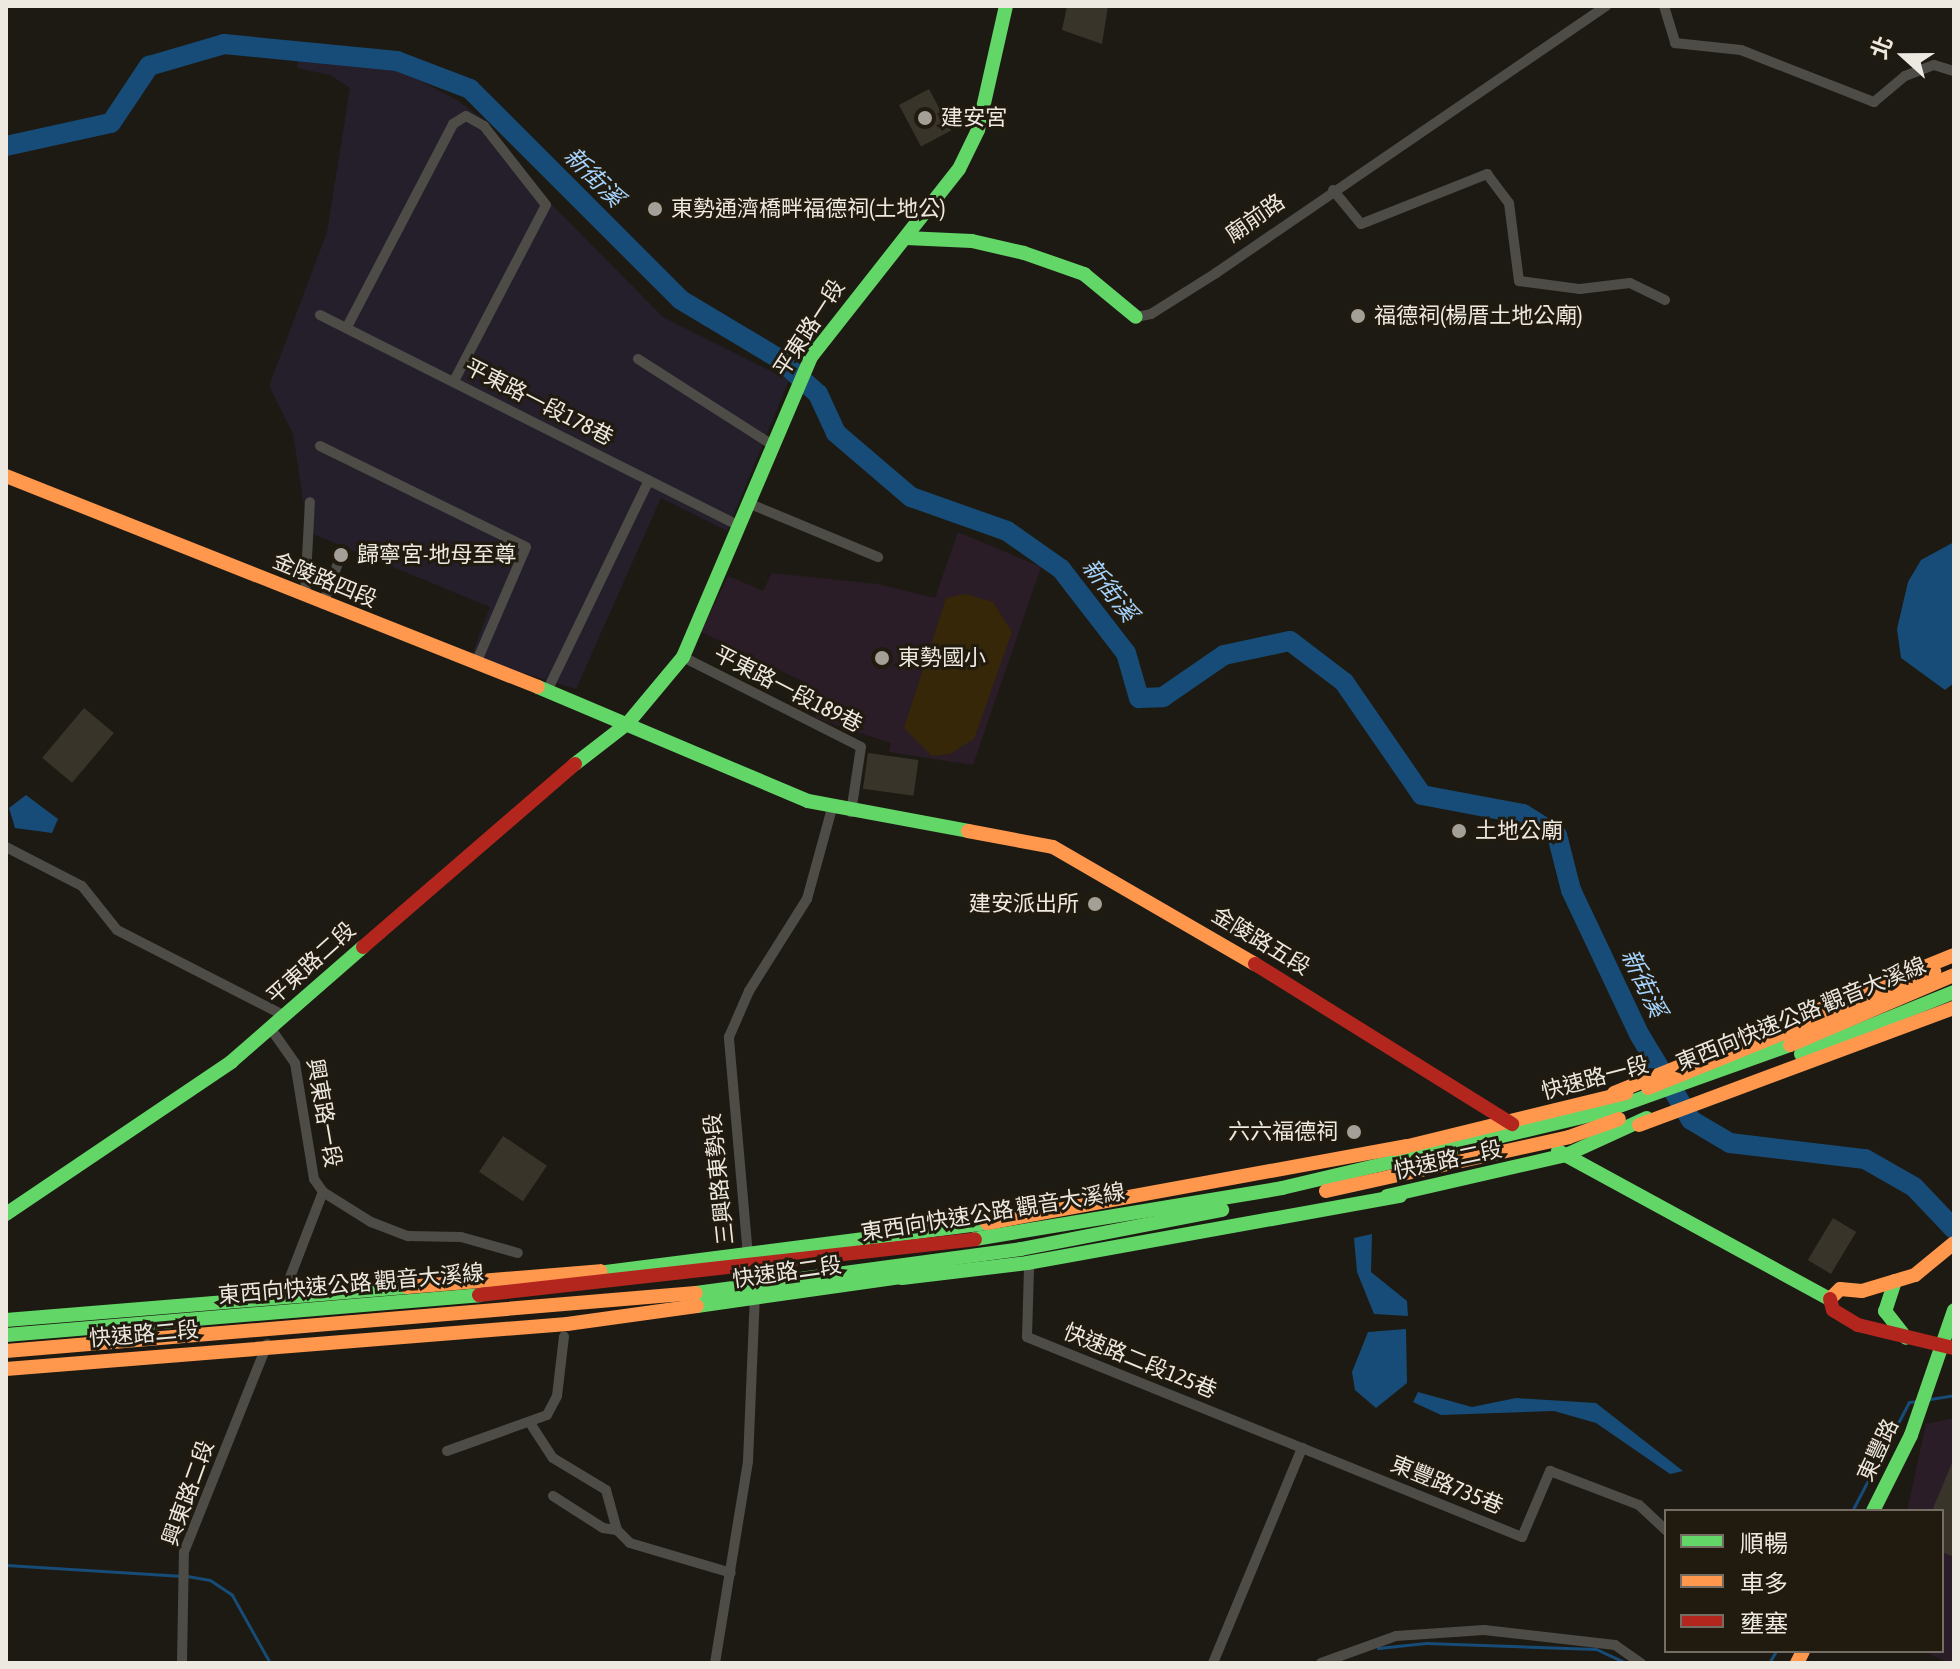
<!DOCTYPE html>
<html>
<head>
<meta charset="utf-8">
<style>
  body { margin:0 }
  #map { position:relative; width:1960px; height:1669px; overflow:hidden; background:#1d1a13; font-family:"Asap Condensed","Noto Sans TC",sans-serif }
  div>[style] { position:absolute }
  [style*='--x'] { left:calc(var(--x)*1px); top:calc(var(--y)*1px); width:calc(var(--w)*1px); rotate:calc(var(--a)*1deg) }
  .industrial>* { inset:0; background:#251e2b }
  .education>* { inset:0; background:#2a1d27 }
  .green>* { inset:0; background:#352708 }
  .water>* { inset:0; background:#164c77 }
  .stream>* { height:3px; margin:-1.5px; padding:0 1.5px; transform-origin:1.5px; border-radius:1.5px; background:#164c77 }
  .river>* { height:20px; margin:-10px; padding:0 10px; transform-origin:10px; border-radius:10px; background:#164c77 }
  .building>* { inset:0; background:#38342a; transform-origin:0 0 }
  .street>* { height:10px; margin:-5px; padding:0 5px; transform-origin:5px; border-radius:5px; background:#4e4c47 }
  .fast>* { height:14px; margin:-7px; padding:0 7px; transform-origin:7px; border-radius:7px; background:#63d668 }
  .slow>* { height:14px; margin:-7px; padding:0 7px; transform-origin:7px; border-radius:7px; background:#ff974d }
  .jam>* { height:14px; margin:-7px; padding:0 7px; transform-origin:7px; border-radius:7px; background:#b3261e }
  .dots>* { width:22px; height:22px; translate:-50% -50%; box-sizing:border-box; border:4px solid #211b0f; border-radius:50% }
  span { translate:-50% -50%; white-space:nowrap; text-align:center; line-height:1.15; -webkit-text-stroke:6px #211b0f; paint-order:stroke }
  .poi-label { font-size:22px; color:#ede8e0 }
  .left { translate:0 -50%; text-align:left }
  .right { translate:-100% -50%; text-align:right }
  .street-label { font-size:22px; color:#ede8e0 }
  .water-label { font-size:24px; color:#a5d3fe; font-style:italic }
  .frame { position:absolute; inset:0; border:8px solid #ede8e0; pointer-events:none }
  .legend { position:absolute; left:1664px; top:1509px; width:280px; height:144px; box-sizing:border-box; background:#211b0f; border:2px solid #736d63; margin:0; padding:10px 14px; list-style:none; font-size:24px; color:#ede8e0 }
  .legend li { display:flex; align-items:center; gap:16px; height:40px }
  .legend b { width:40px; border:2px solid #736d63 }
  .north { position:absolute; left:1864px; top:16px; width:80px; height:80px; -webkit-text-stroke:6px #211b0f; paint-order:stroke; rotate:291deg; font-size:22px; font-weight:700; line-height:32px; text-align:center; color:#ede8e0 }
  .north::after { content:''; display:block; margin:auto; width:28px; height:36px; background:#ede8e0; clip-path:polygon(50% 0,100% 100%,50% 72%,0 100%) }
</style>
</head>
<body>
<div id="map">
  <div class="industrial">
    <i style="clip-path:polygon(298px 56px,387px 64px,457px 100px,484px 120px,554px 207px,663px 317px,789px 380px,727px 531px,661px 498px,576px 689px,471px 657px,490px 607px,308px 532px,293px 434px,269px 386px,327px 232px,350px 88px,330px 75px,297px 68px)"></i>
  </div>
  <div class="education">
    <i style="clip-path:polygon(958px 532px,1041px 567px,973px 765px,889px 752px,891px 743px,816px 718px,806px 683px,701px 632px,728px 576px,763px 591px,772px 573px,877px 584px,935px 598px)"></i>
    <i style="clip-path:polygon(1954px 1418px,1954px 1663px,1948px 1663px,1924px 1651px,1942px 1651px,1942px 1511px,1907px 1511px,1926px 1424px)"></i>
  </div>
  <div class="green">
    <i style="clip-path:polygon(965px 594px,993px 602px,1012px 632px,974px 739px,950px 754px,932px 756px,904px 728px,946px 598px)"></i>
  </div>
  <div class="water">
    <i style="clip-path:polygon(1954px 542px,1954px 683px,1945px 690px,1901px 658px,1897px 629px,1908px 582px,1921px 560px)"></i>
    <i style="clip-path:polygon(26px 795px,58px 819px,52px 833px,15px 828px,9px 808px)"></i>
    <i style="clip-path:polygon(1372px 1234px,1371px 1272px,1407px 1301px,1408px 1316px,1374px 1314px,1357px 1272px,1354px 1238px)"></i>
    <i style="clip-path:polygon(1406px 1329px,1407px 1383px,1376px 1408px,1355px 1390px,1352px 1372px,1368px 1332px)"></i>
    <i style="clip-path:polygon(1418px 1392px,1472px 1407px,1516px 1398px,1596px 1403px,1683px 1471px,1670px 1474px,1596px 1423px,1554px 1411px,1441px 1415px,1413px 1402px)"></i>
  </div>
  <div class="stream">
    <i style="--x:1930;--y:1399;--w:24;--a:-9"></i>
    <i style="--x:1852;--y:1511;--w:123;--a:-62.4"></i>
    <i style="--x:1909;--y:1402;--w:10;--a:-6"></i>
    <i style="--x:6;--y:1565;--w:173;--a:3.6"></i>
    <i style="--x:187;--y:1576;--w:23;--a:10"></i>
    <i style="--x:210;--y:1580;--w:27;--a:34"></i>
    <i style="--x:232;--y:1595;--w:78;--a:60.8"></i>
    <i style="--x:1378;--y:1648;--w:48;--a:-5.9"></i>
    <i style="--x:1426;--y:1643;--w:170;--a:2"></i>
    <i style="--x:1596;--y:1649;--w:33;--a:25"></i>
    <i style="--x:1769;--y:1663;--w:14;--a:-60"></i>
  </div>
  <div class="river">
    <i style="--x:6;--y:146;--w:107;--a:-12.4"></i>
    <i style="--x:111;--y:123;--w:69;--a:-56.3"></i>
    <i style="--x:149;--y:66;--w:78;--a:-16.3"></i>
    <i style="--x:224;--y:44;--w:174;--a:5.6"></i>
    <i style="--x:397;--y:61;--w:78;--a:21"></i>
    <i style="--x:470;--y:89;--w:298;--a:45"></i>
    <i style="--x:681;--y:300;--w:113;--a:30.9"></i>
    <i style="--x:778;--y:358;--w:54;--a:42"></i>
    <i style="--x:818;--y:394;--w:43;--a:65.2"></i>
    <i style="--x:836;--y:433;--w:99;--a:40.5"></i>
    <i style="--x:911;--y:497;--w:102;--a:19.5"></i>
    <i style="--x:1007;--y:531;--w:66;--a:35.1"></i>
    <i style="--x:1061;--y:569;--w:106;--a:52.3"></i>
    <i style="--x:1126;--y:653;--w:47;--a:73.9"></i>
    <i style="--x:1139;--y:698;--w:24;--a:-2"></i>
    <i style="--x:1163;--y:697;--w:74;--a:-34.5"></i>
    <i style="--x:1224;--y:655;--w:67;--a:-12"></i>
    <i style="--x:1290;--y:641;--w:68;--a:37.2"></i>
    <i style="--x:1344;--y:682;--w:137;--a:55.4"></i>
    <i style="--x:1422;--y:795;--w:103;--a:10.7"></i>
    <i style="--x:1523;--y:814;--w:40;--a:32"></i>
    <i style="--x:1557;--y:835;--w:57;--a:75.7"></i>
    <i style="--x:1571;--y:890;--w:159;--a:64.7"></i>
    <i style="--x:1639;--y:1034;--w:100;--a:58.8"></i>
    <i style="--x:1691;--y:1120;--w:45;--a:30.5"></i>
    <i style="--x:1730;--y:1143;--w:136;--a:6.8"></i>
    <i style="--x:1865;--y:1159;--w:56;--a:29.7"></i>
    <i style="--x:1914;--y:1187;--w:58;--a:46.4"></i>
  </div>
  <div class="building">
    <i style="clip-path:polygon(1067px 6px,1108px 6px,1102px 44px,1062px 30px)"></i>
    <i style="left:929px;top:89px;width:47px;height:34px;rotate:62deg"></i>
    <i style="left:84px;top:708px;width:39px;height:65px;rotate:40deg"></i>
    <i style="left:868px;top:753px;width:51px;height:36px;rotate:8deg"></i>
    <i style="left:503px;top:1136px;width:53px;height:43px;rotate:34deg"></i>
    <i style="left:1833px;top:1218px;width:27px;height:49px;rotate:31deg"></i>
    <i style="clip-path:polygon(1954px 1458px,1954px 1557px,1942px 1552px,1942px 1511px,1932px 1511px)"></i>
  </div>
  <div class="street">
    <i style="--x:1664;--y:6;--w:39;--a:73"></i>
    <i style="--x:1675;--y:43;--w:66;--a:6.1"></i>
    <i style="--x:1741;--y:50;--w:143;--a:21.4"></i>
    <i style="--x:1874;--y:102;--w:40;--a:-40"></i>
    <i style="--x:1905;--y:76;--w:31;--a:-21"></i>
    <i style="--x:1934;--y:65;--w:21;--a:17"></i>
    <i style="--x:1333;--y:190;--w:44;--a:50.5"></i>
    <i style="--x:1361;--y:224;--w:136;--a:-21.6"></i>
    <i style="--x:1487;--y:174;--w:36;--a:53"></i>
    <i style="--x:1509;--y:203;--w:79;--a:82.7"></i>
    <i style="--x:1519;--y:281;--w:62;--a:7.5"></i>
    <i style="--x:1580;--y:289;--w:50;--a:-6.8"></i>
    <i style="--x:1630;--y:283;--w:39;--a:26"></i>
    <i style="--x:320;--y:315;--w:470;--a:26.7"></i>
    <i style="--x:1136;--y:317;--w:15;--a:-11"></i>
    <i style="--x:1151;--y:314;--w:77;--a:-32.2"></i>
    <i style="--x:1216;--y:273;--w:473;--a:-34.4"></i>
    <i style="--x:347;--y:327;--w:229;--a:-62.4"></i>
    <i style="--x:453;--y:124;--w:15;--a:-32"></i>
    <i style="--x:466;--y:116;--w:21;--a:29"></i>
    <i style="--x:484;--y:126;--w:100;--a:51.9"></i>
    <i style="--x:546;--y:205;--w:199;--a:117.6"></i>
    <i style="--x:638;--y:359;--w:158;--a:32.6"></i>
    <i style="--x:320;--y:446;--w:229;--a:26.1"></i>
    <i style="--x:526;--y:547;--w:126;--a:113.3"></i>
    <i style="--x:748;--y:503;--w:141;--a:22.6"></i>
    <i style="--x:305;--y:596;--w:94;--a:-87"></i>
    <i style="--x:323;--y:604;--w:44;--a:-69.9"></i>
    <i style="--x:683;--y:657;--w:199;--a:26.8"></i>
    <i style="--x:861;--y:747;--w:66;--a:98.7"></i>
    <i style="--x:547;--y:691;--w:234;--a:-64.2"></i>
    <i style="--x:6;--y:847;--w:85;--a:27.2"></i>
    <i style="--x:82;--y:886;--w:56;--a:51.5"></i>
    <i style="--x:117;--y:930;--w:186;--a:27.1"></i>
    <i style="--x:271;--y:1029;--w:42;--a:54.8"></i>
    <i style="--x:295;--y:1063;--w:118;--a:80.7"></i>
    <i style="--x:314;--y:1179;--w:16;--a:55"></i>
    <i style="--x:323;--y:1192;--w:57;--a:32"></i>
    <i style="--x:371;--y:1222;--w:40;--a:21"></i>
    <i style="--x:408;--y:1236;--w:53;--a:1.1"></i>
    <i style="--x:461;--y:1237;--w:59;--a:15.7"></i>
    <i style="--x:748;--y:1256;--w:220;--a:-95"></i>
    <i style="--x:729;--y:1037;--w:50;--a:-66.5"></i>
    <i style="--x:749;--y:991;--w:109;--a:-57.8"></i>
    <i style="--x:807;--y:899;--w:94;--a:-74.6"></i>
    <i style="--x:1029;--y:1269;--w:68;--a:91.7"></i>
    <i style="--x:1027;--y:1337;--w:534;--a:22"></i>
    <i style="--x:1522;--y:1537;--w:72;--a:-67"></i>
    <i style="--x:1550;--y:1471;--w:95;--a:20.9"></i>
    <i style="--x:1639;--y:1505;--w:37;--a:43"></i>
    <i style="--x:282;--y:1298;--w:114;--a:-68.9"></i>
    <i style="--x:532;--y:1426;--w:38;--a:57"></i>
    <i style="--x:553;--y:1458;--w:62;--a:31.1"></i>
    <i style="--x:606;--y:1490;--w:41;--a:74.6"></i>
    <i style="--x:617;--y:1530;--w:18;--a:45"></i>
    <i style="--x:630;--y:1543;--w:105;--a:16.5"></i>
    <i style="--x:447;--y:1451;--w:106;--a:-19.8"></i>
    <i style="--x:547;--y:1415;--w:21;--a:-62"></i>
    <i style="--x:557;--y:1396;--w:60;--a:-83.3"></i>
    <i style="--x:553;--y:1496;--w:59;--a:32.6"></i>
    <i style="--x:603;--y:1528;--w:14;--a:8"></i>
    <i style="--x:182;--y:1663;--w:111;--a:-89"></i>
    <i style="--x:184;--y:1552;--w:224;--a:-68.2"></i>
    <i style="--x:715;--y:1663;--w:205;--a:-80.7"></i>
    <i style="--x:748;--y:1461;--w:169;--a:-87.6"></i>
    <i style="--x:1213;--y:1663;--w:233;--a:-67.5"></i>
    <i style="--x:1321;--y:1663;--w:80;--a:-19.8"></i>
    <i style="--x:1396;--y:1636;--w:88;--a:-3.9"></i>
    <i style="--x:1484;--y:1630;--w:132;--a:6.5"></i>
    <i style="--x:1615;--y:1645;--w:32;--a:35"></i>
  </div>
  <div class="fast">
    <i style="--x:906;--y:238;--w:66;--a:2.6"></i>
    <i style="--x:972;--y:241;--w:53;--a:13"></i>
    <i style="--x:1024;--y:253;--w:64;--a:19.3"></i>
    <i style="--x:1084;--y:274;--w:67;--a:39.6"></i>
    <i style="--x:538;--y:687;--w:293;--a:22.9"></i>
    <i style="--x:808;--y:801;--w:163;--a:10.6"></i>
    <i style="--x:575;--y:764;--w:67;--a:-37.7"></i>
    <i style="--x:628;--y:723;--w:86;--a:-50.2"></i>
    <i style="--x:683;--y:657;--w:326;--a:-66.9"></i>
    <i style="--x:811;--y:357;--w:239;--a:-51.8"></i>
    <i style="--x:959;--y:169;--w:43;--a:-64"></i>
    <i style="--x:978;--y:130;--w:127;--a:-77.3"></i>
    <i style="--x:1801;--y:1054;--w:165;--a:-22.1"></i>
    <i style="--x:1558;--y:1151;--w:310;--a:28.6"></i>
    <i style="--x:1387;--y:1196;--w:184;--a:-12.9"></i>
    <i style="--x:1566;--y:1155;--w:89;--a:-24.6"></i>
    <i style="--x:6;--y:1214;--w:272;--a:-34"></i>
    <i style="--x:231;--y:1062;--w:175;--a:-41.1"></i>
    <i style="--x:975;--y:1239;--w:311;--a:-9.4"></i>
    <i style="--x:1282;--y:1188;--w:327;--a:-13.3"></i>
    <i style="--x:1600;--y:1113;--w:202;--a:-19.7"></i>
    <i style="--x:590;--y:1274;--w:400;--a:-7.3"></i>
    <i style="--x:902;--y:1278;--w:126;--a:-6.8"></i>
    <i style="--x:1027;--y:1263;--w:379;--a:-10.2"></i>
    <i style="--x:1895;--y:1281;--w:32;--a:108"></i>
    <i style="--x:1885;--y:1311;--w:34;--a:52"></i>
    <i style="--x:696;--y:1293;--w:328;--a:-7.7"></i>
    <i style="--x:1021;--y:1249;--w:205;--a:-11"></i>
    <i style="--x:697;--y:1306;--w:220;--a:-8.1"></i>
    <i style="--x:6;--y:1320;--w:402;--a:-4.7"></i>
    <i style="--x:6;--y:1335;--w:475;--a:-4.8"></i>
    <i style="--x:1873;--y:1511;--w:85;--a:-63.4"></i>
    <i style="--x:1911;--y:1435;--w:132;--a:-71"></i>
  </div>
  <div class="slow">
    <i style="--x:6;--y:476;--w:572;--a:21.63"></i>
    <i style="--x:968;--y:831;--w:86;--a:10.7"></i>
    <i style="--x:1053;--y:847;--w:233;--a:30.1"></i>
    <i style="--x:1790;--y:1045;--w:178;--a:-23.1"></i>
    <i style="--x:1648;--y:1088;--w:309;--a:-22.1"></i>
    <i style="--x:1614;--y:1093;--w:367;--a:-22.1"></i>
    <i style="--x:1639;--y:1125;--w:336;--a:-20.4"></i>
    <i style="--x:1396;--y:1149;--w:237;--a:-13.7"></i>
    <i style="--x:1326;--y:1191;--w:249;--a:-12.5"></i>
    <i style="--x:1569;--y:1137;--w:53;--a:-19.8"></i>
    <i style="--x:987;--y:1223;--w:426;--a:-10.4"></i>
    <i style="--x:407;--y:1287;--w:194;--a:-4.7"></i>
    <i style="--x:1830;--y:1299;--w:14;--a:-45"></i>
    <i style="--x:1840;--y:1289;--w:22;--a:5"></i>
    <i style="--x:1862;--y:1291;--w:55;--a:-16.8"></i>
    <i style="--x:1915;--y:1275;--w:50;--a:-39.4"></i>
    <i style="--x:6;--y:1351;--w:692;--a:-4.8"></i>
    <i style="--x:6;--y:1369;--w:563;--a:-4.59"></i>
    <i style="--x:567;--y:1324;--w:131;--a:-7.9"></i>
    <i style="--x:1797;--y:1663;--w:13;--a:-63"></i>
  </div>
  <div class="jam">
    <i style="--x:363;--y:947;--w:280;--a:-40.8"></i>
    <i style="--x:1255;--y:964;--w:303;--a:31.9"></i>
    <i style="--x:479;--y:1295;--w:499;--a:-6.4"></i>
    <i style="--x:1830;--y:1299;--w:11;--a:75"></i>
    <i style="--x:1833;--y:1310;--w:29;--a:31"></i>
    <i style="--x:1858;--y:1325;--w:98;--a:13.6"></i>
  </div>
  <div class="dots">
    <i style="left:925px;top:118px;background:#a4a098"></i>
    <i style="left:655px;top:209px;background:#a4a098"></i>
    <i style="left:1358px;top:316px;background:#a4a098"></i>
    <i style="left:341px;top:555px;background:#a4a098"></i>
    <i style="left:882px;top:658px;background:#a4a098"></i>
    <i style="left:1459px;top:831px;background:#a4a098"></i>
    <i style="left:1095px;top:904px;background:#a4a098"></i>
    <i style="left:1354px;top:1132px;background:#a4a098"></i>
  </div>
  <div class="poi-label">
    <span class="left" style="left:941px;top:118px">建安宮</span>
    <span class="left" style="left:671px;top:209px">東勢通濟橋畔福德祠(土地公)</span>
    <span class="left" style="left:1374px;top:316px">福德祠(楊厝土地公廟)</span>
    <span class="left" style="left:357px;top:555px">歸寧宮-地母至尊</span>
    <span class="left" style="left:898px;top:658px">東勢國小</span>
    <span class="left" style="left:1475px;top:831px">土地公廟</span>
    <span class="right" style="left:1079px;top:904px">建安派出所</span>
    <span class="right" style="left:1338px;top:1132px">六六福德祠</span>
  </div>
  <div class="street-label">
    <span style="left:1255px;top:218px;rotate:-35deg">廟前路</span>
    <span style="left:809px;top:328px;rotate:-57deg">平東路一段</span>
    <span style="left:539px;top:402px;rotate:27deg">平東路一段178巷</span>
    <span style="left:325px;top:580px;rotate:22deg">金陵路四段</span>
    <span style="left:788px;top:689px;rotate:27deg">平東路一段189巷</span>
    <span style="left:1261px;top:941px;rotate:31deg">金陵路五段</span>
    <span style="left:311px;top:963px;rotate:-42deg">平東路二段</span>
    <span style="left:1801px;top:1014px;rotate:-22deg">東西向快速公路 觀音大溪線</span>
    <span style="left:1595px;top:1078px;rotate:-15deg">快速路一段</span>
    <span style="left:324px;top:1113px;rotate:80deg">興東路一段</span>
    <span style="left:1448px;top:1160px;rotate:-12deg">快速路二段</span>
    <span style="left:719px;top:1179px;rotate:-96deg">三興路東勢段</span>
    <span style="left:993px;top:1212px;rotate:-9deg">東西向快速公路 觀音大溪線</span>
    <span style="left:787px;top:1272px;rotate:-8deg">快速路二段</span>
    <span style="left:351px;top:1284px;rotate:-5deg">東西向快速公路 觀音大溪線</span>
    <span style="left:144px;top:1334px;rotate:-5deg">快速路二段</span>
    <span style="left:1140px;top:1361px;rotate:22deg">快速路二段125巷</span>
    <span style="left:1878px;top:1450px;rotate:-65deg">東豐路</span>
    <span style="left:1447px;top:1485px;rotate:22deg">東豐路735巷</span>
    <span style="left:188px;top:1493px;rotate:-70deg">興東路二段</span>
  </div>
  <div class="water-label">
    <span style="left:594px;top:177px;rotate:45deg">新街溪</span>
    <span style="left:1110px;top:590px;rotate:52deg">新街溪</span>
    <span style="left:1644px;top:983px;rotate:65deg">新街溪</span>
  </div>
  <div class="frame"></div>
  <ul class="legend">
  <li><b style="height:10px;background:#63d668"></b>順暢</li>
  <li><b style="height:10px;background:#ff974d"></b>車多</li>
  <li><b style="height:10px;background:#b3261e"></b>壅塞</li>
  </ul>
  <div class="north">北</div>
</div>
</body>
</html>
